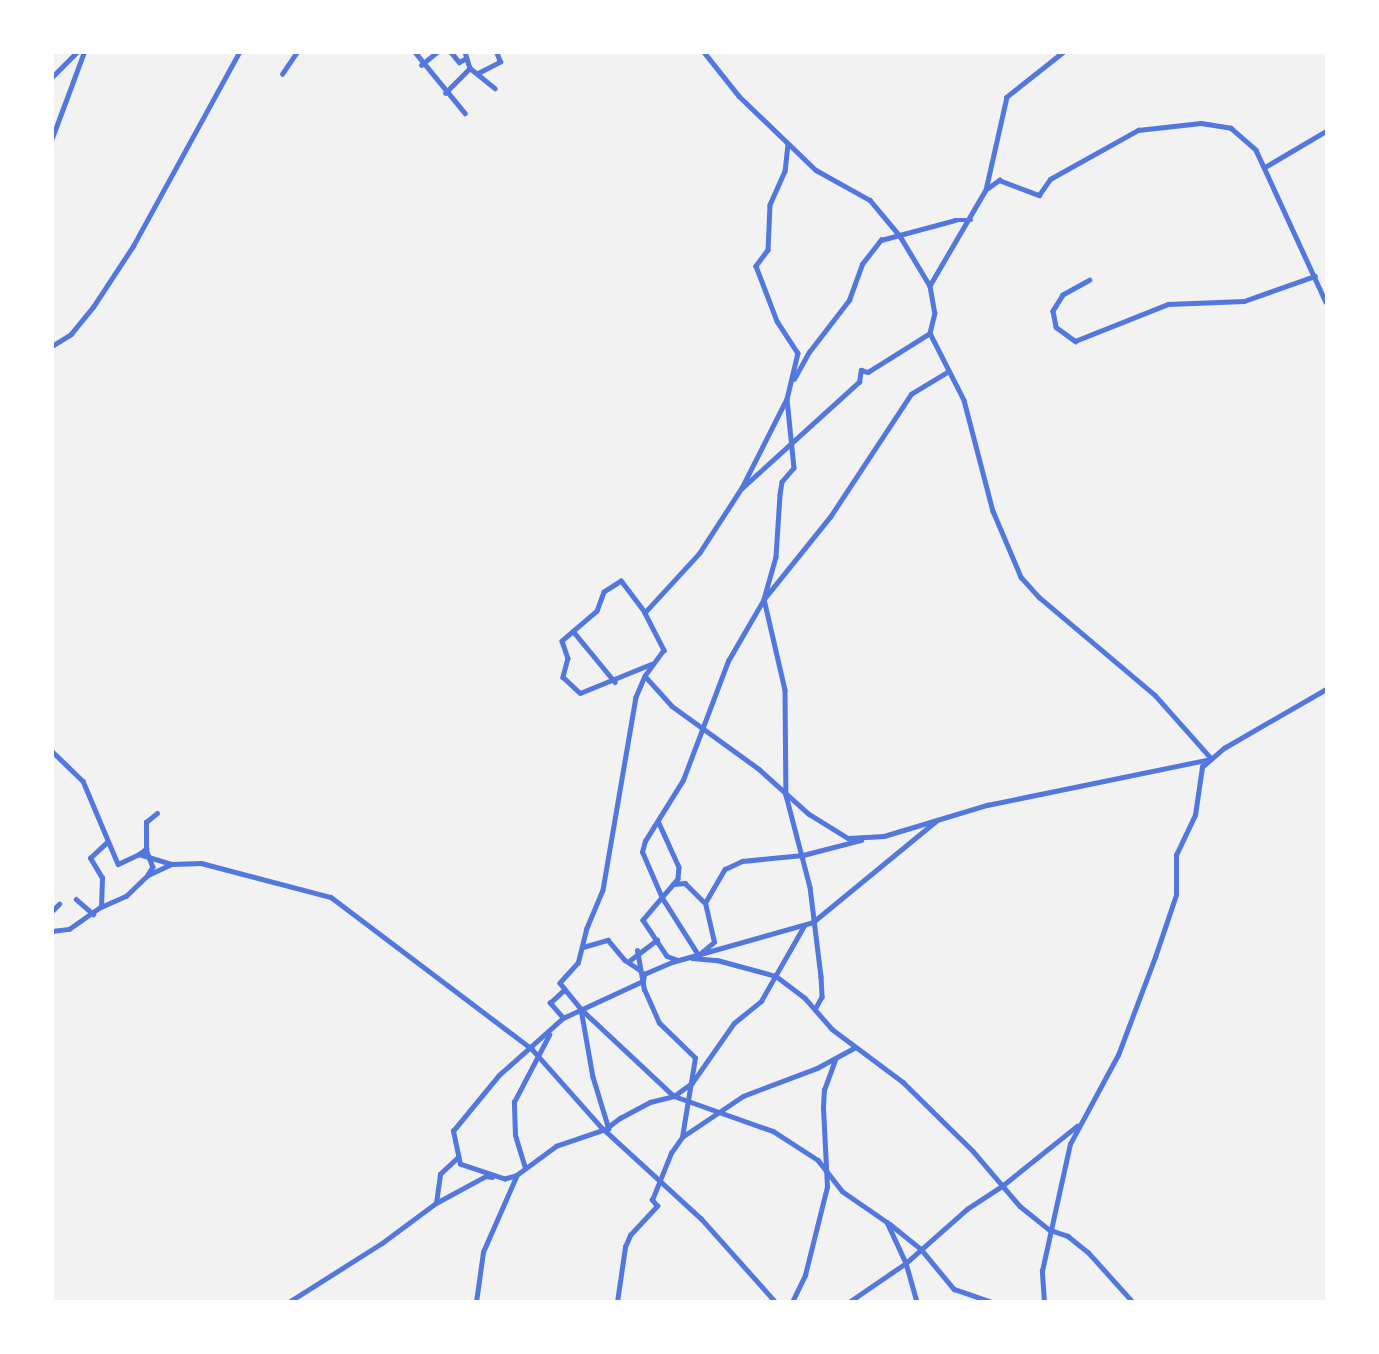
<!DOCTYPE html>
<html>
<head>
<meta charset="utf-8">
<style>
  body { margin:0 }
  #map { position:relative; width:1379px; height:1354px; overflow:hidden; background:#f2f2f2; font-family:Jost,sans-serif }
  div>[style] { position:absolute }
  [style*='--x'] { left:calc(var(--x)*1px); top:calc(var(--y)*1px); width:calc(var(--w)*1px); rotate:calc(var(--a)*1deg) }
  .minor>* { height:4.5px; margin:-2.25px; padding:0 2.25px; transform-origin:2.25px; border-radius:2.25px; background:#5277de }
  span { translate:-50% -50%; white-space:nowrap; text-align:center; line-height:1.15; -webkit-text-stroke:4.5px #fff; paint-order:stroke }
  .frame { position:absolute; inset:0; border:54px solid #fff; pointer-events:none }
</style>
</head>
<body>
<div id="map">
  <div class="minor">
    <i style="--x:415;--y:52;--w:79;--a:50.7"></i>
    <i style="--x:451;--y:52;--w:13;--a:51"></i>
    <i style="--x:459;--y:62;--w:7;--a:-27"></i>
    <i style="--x:465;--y:52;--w:17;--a:73"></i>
    <i style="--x:470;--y:68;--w:32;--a:39"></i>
    <i style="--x:704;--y:52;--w:56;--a:51.5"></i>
    <i style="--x:739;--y:96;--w:107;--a:43.9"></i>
    <i style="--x:816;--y:170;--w:62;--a:29.1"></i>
    <i style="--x:870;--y:200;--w:47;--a:50.2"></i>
    <i style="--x:900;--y:236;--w:58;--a:59"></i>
    <i style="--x:1064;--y:52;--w:73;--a:141.7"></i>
    <i style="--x:1007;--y:97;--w:95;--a:102.7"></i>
    <i style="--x:986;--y:190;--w:111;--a:120.3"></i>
    <i style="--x:930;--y:286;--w:27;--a:80"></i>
    <i style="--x:935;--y:313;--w:21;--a:104"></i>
    <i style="--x:930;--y:333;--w:75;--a:63.1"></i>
    <i style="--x:964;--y:400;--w:115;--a:75.4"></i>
    <i style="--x:993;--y:511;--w:72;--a:67"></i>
    <i style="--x:1021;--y:577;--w:27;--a:48"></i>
    <i style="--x:1039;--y:597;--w:152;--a:40.2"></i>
    <i style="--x:1155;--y:695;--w:83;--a:48.4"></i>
    <i style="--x:421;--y:65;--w:21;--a:-39"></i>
    <i style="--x:478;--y:73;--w:25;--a:-27"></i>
    <i style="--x:500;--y:62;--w:9;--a:-111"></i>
    <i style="--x:282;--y:74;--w:27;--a:-56"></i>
    <i style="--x:52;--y:77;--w:35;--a:-45"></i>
    <i style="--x:445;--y:93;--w:35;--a:-45"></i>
    <i style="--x:52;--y:138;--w:92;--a:-69.6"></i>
    <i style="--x:788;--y:144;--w:27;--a:96"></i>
    <i style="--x:785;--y:171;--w:37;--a:114"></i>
    <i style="--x:770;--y:205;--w:45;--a:92.5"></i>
    <i style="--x:768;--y:250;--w:20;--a:127"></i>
    <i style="--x:756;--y:266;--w:59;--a:69.1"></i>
    <i style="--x:777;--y:321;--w:38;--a:57"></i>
    <i style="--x:798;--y:353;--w:47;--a:103.4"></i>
    <i style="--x:787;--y:399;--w:69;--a:84.2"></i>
    <i style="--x:794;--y:468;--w:18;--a:131"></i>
    <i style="--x:782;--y:482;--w:13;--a:99"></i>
    <i style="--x:780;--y:495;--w:62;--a:93.7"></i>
    <i style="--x:776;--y:557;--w:44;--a:105.9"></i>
    <i style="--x:764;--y:599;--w:93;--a:77"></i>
    <i style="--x:785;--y:690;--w:105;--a:89.5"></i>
    <i style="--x:786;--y:795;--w:95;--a:75.4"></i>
    <i style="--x:810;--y:887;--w:90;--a:83"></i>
    <i style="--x:821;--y:976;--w:21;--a:87"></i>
    <i style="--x:822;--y:997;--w:13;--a:119"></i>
    <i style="--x:1265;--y:167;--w:71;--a:-30.5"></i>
    <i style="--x:988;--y:188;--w:14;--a:-36"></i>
    <i style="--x:999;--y:180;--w:43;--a:20.6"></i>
    <i style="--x:1039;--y:195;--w:19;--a:-55"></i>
    <i style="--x:1050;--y:179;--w:101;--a:-29.1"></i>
    <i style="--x:1138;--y:130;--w:63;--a:-6.3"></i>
    <i style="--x:1201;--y:123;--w:30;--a:9"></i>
    <i style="--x:1231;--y:128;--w:33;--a:41"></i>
    <i style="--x:1256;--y:150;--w:167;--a:65.3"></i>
    <i style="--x:1090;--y:280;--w:31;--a:151"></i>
    <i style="--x:1063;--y:295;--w:19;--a:122"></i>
    <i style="--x:1053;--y:311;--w:16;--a:79"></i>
    <i style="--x:1056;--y:327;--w:24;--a:36"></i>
    <i style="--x:1075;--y:341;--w:100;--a:-21.7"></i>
    <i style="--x:1168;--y:304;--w:76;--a:-2.3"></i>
    <i style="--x:1244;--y:301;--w:75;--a:-19.4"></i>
    <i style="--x:52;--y:346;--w:22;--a:-32"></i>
    <i style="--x:71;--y:334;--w:35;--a:-51"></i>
    <i style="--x:93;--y:307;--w:73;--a:-56.7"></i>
    <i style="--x:133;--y:246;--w:221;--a:-61.3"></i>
    <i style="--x:794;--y:379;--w:31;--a:-61"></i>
    <i style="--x:809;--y:352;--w:66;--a:-52.4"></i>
    <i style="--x:849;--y:300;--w:38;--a:-70"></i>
    <i style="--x:862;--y:264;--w:31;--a:-52"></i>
    <i style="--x:881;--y:240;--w:77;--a:-15.1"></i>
    <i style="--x:955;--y:220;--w:16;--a:0"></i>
    <i style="--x:787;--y:399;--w:100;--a:116.8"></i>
    <i style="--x:742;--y:488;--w:77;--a:122.9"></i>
    <i style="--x:700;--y:553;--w:81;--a:132.5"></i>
    <i style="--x:645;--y:613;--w:42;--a:62.8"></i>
    <i style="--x:664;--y:650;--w:32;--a:126"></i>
    <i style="--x:645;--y:676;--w:40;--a:48"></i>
    <i style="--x:672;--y:706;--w:107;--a:35.9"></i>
    <i style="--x:759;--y:769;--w:67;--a:42"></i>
    <i style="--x:809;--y:814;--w:46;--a:31.6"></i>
    <i style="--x:848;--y:838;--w:36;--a:-3"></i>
    <i style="--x:884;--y:836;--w:108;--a:-16.8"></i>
    <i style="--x:987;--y:805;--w:225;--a:-11.6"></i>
    <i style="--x:742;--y:488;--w:158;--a:-42.2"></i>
    <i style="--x:859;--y:382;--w:12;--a:-81"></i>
    <i style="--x:861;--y:370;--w:7;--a:16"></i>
    <i style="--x:868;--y:372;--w:73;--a:-32.2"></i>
    <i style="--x:645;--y:613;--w:40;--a:-127"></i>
    <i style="--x:621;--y:581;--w:20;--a:147"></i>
    <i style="--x:604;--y:592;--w:20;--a:110"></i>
    <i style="--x:597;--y:611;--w:46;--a:139.4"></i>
    <i style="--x:562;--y:641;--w:18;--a:71"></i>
    <i style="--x:568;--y:658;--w:20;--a:105"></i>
    <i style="--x:563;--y:677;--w:23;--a:43"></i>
    <i style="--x:580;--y:693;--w:77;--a:-22.2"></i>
    <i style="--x:573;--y:631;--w:66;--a:50.5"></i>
    <i style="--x:645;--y:676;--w:23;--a:113"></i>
    <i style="--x:636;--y:697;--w:196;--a:99.7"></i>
    <i style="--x:603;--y:890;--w:41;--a:112.8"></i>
    <i style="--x:587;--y:928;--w:36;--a:104"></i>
    <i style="--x:578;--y:963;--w:27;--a:132"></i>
    <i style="--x:560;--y:983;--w:33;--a:51"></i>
    <i style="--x:581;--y:1009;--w:127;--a:43.1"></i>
    <i style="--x:674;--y:1096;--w:105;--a:19.5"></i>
    <i style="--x:773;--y:1131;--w:54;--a:32.8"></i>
    <i style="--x:818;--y:1160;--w:39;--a:52"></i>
    <i style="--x:842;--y:1191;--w:55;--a:34.6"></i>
    <i style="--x:887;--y:1222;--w:45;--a:65.1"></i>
    <i style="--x:906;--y:1263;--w:41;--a:74.2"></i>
    <i style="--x:52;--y:751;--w:43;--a:44.1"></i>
    <i style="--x:83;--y:781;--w:90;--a:67.1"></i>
    <i style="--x:118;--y:864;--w:23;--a:-25"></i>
    <i style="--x:139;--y:854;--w:34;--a:17"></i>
    <i style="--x:172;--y:864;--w:29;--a:-2"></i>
    <i style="--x:201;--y:863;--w:134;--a:14.7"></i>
    <i style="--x:331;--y:897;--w:252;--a:37.1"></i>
    <i style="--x:532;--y:1049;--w:108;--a:48.4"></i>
    <i style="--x:604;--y:1130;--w:20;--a:-37"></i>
    <i style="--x:620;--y:1118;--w:34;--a:-28"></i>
    <i style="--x:650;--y:1102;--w:25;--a:-14"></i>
    <i style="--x:674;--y:1096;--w:22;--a:-36"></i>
    <i style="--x:692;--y:1083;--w:73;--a:-55"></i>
    <i style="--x:734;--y:1023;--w:35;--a:-39"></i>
    <i style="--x:761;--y:1001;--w:86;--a:-60.2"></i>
    <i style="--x:659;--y:823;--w:48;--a:65.6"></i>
    <i style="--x:679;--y:867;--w:12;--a:95"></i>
    <i style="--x:678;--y:879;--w:54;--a:130.5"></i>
    <i style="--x:643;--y:920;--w:43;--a:56.3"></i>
    <i style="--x:667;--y:956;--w:12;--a:20"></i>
    <i style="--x:146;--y:849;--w:19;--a:69"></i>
    <i style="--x:153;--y:867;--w:9;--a:122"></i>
    <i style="--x:139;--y:854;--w:9;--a:-36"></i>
    <i style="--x:146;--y:849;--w:27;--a:-90"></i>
    <i style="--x:146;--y:822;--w:14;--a:-39"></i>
    <i style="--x:673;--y:884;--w:12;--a:-5"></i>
    <i style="--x:685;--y:883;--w:28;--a:45"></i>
    <i style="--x:76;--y:899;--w:23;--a:41"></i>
    <i style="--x:101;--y:907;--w:27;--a:-24"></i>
    <i style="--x:126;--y:896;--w:30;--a:-44"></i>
    <i style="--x:148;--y:875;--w:26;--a:-25"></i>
    <i style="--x:52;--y:911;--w:10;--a:-45"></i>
    <i style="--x:52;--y:931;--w:17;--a:-7"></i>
    <i style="--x:69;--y:929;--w:39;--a:-35"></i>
    <i style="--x:101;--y:907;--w:29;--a:-88"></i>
    <i style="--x:102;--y:878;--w:23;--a:-121"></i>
    <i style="--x:90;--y:858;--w:23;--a:-43"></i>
    <i style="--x:583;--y:947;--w:26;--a:-16"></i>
    <i style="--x:608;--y:940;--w:26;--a:50"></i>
    <i style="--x:625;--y:960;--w:18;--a:34"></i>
    <i style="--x:701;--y:953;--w:17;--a:-40"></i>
    <i style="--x:714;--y:942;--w:40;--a:-103"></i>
    <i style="--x:705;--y:903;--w:39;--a:-60"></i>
    <i style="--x:725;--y:869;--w:19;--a:-25"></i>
    <i style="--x:742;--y:861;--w:61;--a:-5.6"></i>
    <i style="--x:803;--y:855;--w:60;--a:-14.5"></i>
    <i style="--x:698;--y:955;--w:67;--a:-122.3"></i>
    <i style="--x:662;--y:898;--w:50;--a:-113.5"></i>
    <i style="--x:642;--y:852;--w:11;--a:-75"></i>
    <i style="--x:645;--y:841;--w:72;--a:-58.1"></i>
    <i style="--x:683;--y:780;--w:127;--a:-69.3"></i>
    <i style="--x:728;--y:661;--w:72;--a:-59.9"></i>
    <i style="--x:764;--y:599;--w:105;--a:-51.2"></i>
    <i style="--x:830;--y:517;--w:147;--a:-56.6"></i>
    <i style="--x:911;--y:394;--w:44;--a:-31.2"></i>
    <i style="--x:692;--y:958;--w:25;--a:5"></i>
    <i style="--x:717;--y:960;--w:61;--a:15.2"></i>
    <i style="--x:776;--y:976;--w:36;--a:37"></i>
    <i style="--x:805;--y:998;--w:41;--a:48.9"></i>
    <i style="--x:832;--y:1029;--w:89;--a:36.7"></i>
    <i style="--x:903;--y:1082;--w:98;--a:44.6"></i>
    <i style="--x:973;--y:1151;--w:72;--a:49.5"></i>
    <i style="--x:1020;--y:1206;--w:38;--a:39"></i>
    <i style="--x:1050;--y:1230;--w:19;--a:18"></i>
    <i style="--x:1068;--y:1236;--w:26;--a:39"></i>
    <i style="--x:1088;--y:1252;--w:67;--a:48"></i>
    <i style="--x:629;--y:961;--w:35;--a:-37"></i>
    <i style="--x:581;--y:1009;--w:69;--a:80"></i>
    <i style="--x:593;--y:1077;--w:54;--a:72.9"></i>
    <i style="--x:563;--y:1018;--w:20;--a:-131"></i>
    <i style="--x:550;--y:1003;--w:19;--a:-43"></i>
    <i style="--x:682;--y:1137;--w:73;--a:-33.9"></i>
    <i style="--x:743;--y:1096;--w:79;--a:-20.7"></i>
    <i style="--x:817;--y:1068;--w:42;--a:-28.4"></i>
    <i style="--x:525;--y:1168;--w:34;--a:-107"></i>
    <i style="--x:515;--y:1135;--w:33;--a:-92"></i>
    <i style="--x:514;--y:1102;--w:76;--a:-62.4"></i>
    <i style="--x:436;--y:1203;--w:29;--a:-82"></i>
    <i style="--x:440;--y:1174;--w:23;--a:-43"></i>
    <i style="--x:890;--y:1224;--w:40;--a:39"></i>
    <i style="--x:921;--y:1249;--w:52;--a:50.5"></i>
    <i style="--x:954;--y:1289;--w:40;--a:18.9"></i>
    <i style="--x:289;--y:1302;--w:110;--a:-32.4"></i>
    <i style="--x:382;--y:1243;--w:67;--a:-36.5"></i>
    <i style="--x:436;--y:1203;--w:57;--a:-28.4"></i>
    <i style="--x:486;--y:1176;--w:6;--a:9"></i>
    <i style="--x:476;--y:1302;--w:50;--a:-82"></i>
    <i style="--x:483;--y:1252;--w:82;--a:-66.3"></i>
    <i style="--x:617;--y:1302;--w:56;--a:-81.7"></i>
    <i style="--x:625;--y:1247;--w:13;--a:-67"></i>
    <i style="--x:630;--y:1235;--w:40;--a:-47"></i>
    <i style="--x:657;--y:1206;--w:8;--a:-130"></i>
    <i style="--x:652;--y:1200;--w:51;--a:-68"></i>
    <i style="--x:671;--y:1153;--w:19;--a:-55"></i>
    <i style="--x:682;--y:1137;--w:80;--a:-80.7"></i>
    <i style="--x:695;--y:1058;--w:50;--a:-135.8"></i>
    <i style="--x:659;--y:1023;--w:36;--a:-114"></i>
    <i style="--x:644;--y:990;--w:40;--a:-100"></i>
    <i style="--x:775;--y:1302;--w:111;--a:-131.7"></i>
    <i style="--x:701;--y:1219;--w:132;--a:-137.5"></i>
    <i style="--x:604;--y:1130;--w:50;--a:161.2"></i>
    <i style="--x:557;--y:1146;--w:51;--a:143.8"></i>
    <i style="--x:516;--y:1176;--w:11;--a:165"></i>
    <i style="--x:505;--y:1179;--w:47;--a:-161.6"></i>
    <i style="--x:460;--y:1164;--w:34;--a:-102"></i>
    <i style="--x:453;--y:1131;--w:72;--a:-50.6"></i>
    <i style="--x:499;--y:1075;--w:86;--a:-41.7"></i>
    <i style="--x:563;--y:1018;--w:88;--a:-24.8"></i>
    <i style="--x:643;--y:981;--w:7;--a:-82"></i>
    <i style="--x:644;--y:974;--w:30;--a:-23"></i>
    <i style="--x:672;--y:962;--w:147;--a:-15.8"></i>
    <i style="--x:813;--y:922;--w:159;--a:-39.4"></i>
    <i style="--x:792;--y:1302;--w:30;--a:-64"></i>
    <i style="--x:805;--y:1275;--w:91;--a:-76"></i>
    <i style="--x:827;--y:1187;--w:80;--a:-92.9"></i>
    <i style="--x:823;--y:1107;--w:17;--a:-87"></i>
    <i style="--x:824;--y:1090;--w:32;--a:-70"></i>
    <i style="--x:849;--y:1302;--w:69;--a:-34.4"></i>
    <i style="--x:906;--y:1263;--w:81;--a:-41.5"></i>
    <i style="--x:967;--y:1209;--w:42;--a:-33.3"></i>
    <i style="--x:1002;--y:1186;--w:96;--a:-38.7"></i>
    <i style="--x:1044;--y:1302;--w:31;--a:-94"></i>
    <i style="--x:1042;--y:1271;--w:130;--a:-77.6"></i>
    <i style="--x:1070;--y:1144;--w:101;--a:-61.7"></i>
    <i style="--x:1118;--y:1055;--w:105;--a:-69.3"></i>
    <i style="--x:1155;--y:957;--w:65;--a:-71.3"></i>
    <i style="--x:1176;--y:895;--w:40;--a:-90"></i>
    <i style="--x:1176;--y:855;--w:44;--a:-64.6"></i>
    <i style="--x:1195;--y:815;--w:49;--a:-81.7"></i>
    <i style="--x:1202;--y:767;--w:29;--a:-41"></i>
    <i style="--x:1224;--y:748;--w:118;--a:-30"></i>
  </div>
  <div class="frame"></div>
</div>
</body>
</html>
